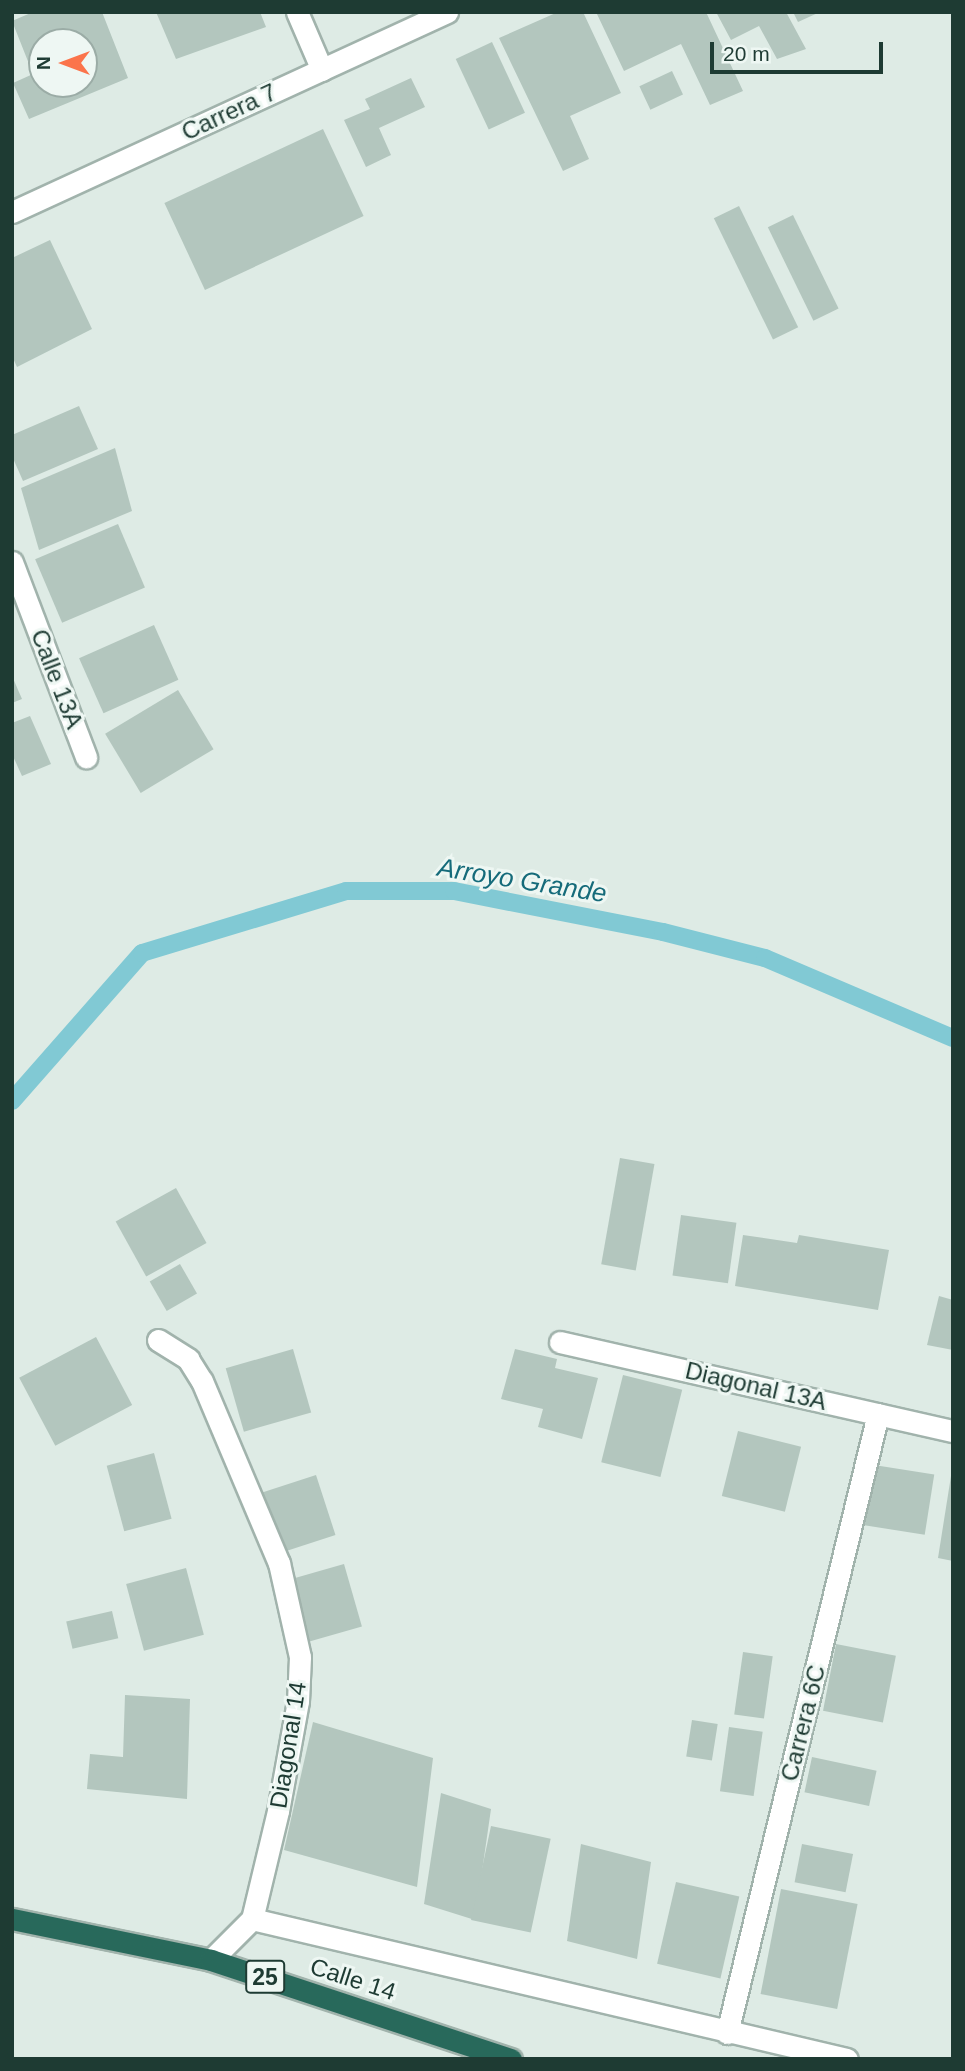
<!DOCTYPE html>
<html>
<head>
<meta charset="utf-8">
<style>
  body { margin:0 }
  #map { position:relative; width:965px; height:2071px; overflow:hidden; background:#deebe5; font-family:Arial,sans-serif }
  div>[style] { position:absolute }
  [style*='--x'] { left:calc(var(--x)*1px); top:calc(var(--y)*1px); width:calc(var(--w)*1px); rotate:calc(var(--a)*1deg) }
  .stream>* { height:18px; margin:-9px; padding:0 9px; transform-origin:9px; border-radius:9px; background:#81c9d4 }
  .building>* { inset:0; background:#b3c6be; transform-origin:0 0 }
  .roads { filter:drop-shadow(2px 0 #a1b3ac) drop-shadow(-2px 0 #a1b3ac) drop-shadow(0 2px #a1b3ac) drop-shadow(0 -2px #a1b3ac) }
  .street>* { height:21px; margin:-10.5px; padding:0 10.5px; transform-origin:10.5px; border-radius:10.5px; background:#fff }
  .highway>* { height:21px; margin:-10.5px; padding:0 10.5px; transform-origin:10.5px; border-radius:10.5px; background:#28695b }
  span { translate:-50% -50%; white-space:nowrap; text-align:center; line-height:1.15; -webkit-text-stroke:6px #eef7f3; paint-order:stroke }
  .shield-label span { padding:2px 5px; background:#eef7f3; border:2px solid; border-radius:5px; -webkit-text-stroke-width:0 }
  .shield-label { font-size:23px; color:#1e3b33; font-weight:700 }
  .street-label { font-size:24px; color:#1e3b33 }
  .water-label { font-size:26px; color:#156b7a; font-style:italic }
  .frame { position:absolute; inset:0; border:14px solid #1e3b33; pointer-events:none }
  .north { position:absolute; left:28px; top:28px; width:70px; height:70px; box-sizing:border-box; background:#eef7f3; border:2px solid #9baca6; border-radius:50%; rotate:270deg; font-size:19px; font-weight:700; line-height:28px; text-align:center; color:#1e3b33 }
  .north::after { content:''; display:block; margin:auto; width:24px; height:32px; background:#fb744b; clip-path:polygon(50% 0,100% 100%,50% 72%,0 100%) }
  .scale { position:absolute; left:710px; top:42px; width:173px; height:32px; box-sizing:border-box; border:4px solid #1e3b33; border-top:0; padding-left:9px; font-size:21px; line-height:24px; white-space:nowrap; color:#1e3b33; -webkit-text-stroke:5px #eef7f3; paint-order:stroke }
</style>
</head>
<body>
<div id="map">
  <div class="stream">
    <i style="--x:12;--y:1101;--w:197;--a:-48.7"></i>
    <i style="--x:142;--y:953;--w:213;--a:-16.9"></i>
    <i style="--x:346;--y:891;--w:108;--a:0"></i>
    <i style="--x:454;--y:891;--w:213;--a:11.1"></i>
    <i style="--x:663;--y:932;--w:105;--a:14.3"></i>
    <i style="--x:765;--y:958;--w:204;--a:23.1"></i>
  </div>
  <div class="building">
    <i style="clip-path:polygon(evenodd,33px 12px,102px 12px,128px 78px,29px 119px,13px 83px,33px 74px,12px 21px,33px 12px,42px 42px,84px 42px,84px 84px,42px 84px,42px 42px)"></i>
    <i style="clip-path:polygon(156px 12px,260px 12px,266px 27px,176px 59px)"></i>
    <i style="clip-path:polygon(558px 12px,583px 12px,621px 93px,570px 116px,589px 159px,563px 171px,499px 38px)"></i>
    <i style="clip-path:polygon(596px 12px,706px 12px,743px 91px,710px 105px,681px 44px,624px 71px)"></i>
    <i style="clip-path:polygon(716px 12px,786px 12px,806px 49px,777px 59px,759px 26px,731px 40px)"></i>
    <i style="clip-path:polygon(793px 12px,820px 12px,798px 22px)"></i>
    <i style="left:492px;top:42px;width:78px;height:40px;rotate:65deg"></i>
    <i style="left:672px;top:71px;width:26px;height:36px;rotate:65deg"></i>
    <i style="clip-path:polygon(411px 78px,425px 107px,379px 128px,391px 155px,366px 167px,344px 120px,370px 109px,365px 99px)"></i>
    <i style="left:323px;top:129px;width:96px;height:175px;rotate:65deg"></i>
    <i style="left:739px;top:206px;width:135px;height:28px;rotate:64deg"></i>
    <i style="left:793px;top:215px;width:104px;height:28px;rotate:64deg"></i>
    <i style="clip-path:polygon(50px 240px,92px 329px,17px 367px,12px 356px,12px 258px)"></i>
    <i style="clip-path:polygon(79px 406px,98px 449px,23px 481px,12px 456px,12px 435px)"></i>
    <i style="clip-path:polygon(115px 448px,132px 511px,39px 550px,21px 488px)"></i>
    <i style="left:118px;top:524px;width:69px;height:90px;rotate:67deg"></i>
    <i style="left:154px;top:625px;width:60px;height:82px;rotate:66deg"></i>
    <i style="clip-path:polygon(12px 676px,22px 699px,12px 703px)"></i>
    <i style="left:178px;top:690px;width:69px;height:85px;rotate:59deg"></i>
    <i style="clip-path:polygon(30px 716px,51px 764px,22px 776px,12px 754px,12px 723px)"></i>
    <i style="left:620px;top:1158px;width:35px;height:108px;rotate:10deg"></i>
    <i style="left:176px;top:1188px;width:63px;height:69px;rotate:61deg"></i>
    <i style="left:681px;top:1215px;width:56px;height:61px;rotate:8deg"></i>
    <i style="clip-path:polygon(743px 1235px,797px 1243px,799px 1235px,889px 1250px,878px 1310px,735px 1286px)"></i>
    <i style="left:180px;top:1264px;width:34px;height:35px;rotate:60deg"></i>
    <i style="clip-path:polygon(939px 1296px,953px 1300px,953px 1350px,927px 1345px)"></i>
    <i style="left:96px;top:1337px;width:77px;height:87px;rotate:62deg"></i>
    <i style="left:293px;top:1349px;width:66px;height:70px;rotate:74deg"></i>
    <i style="clip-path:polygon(515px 1349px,557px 1359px,555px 1368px,598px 1378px,582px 1439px,538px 1427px,543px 1409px,501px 1399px)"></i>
    <i style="left:623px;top:1375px;width:61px;height:90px;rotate:14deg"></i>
    <i style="left:738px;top:1431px;width:65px;height:67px;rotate:14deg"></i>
    <i style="left:154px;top:1453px;width:68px;height:49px;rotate:75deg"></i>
    <i style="left:874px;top:1465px;width:61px;height:61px;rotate:9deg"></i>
    <i style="left:316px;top:1475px;width:63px;height:59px;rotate:72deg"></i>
    <i style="clip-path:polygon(951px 1476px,953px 1476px,953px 1561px,938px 1558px)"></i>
    <i style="left:344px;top:1564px;width:65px;height:60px;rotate:74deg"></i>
    <i style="left:186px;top:1568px;width:69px;height:62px;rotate:75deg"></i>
    <i style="left:112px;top:1611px;width:28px;height:47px;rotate:77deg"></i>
    <i style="left:836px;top:1644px;width:61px;height:68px;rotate:11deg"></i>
    <i style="left:743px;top:1652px;width:30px;height:63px;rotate:8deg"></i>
    <i style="clip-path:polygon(125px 1695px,190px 1699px,187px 1799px,87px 1789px,90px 1754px,123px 1757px)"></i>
    <i style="left:692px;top:1720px;width:26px;height:37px;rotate:9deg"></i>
    <i style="clip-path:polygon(313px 1722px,433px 1758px,417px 1887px,284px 1850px)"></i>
    <i style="left:729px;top:1727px;width:34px;height:65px;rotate:8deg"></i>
    <i style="left:812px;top:1757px;width:66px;height:36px;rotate:12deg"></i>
    <i style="clip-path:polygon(441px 1793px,491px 1809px,475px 1920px,424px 1904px)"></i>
    <i style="left:491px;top:1826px;width:61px;height:96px;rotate:12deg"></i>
    <i style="clip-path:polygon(581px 1844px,651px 1862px,637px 1959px,567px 1941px)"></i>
    <i style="left:802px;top:1844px;width:52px;height:39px;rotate:11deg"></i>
    <i style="left:676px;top:1882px;width:65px;height:84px;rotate:13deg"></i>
    <i style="left:781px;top:1889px;width:78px;height:107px;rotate:11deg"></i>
  </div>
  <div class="roads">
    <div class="street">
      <i style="--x:297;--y:12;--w:63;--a:66.7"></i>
      <i style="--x:12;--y:212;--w:479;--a:-24.7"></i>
      <i style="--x:12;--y:562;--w:209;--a:69.2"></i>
      <i style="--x:158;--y:1340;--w:36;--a:32"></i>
      <i style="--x:188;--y:1359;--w:26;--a:58"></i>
      <i style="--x:202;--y:1381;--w:198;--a:67.1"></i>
      <i style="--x:279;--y:1563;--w:96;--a:77.4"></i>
      <i style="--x:300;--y:1657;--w:44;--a:92.6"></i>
      <i style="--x:298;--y:1701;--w:112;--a:100.3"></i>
      <i style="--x:278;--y:1811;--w:111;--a:103.5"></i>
      <i style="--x:252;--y:1919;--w:58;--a:135"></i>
      <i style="--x:560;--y:1342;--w:403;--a:12.8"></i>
      <i style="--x:252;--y:1919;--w:611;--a:13.24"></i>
      <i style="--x:727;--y:2033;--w:637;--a:-76.29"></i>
    </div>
    <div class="highway">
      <i style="--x:12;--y:1919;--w:203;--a:11.6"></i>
      <i style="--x:211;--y:1960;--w:316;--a:18.3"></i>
    </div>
  </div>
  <div class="shield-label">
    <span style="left:265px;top:1977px">25</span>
  </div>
  <div class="street-label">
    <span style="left:229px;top:112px;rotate:-25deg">Carrera 7</span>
    <span style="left:57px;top:679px;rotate:69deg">Calle 13A</span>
    <span style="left:756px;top:1386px;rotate:13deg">Diagonal 13A</span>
    <span style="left:803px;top:1723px;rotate:-76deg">Carrera 6C</span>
    <span style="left:288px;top:1745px;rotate:-81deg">Diagonal 14</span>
    <span style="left:353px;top:1979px;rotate:18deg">Calle 14</span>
  </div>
  <div class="water-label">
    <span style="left:522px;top:881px;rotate:9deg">Arroyo Grande</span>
  </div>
  <div class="frame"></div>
  <div class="north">N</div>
  <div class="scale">20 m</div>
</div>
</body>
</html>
